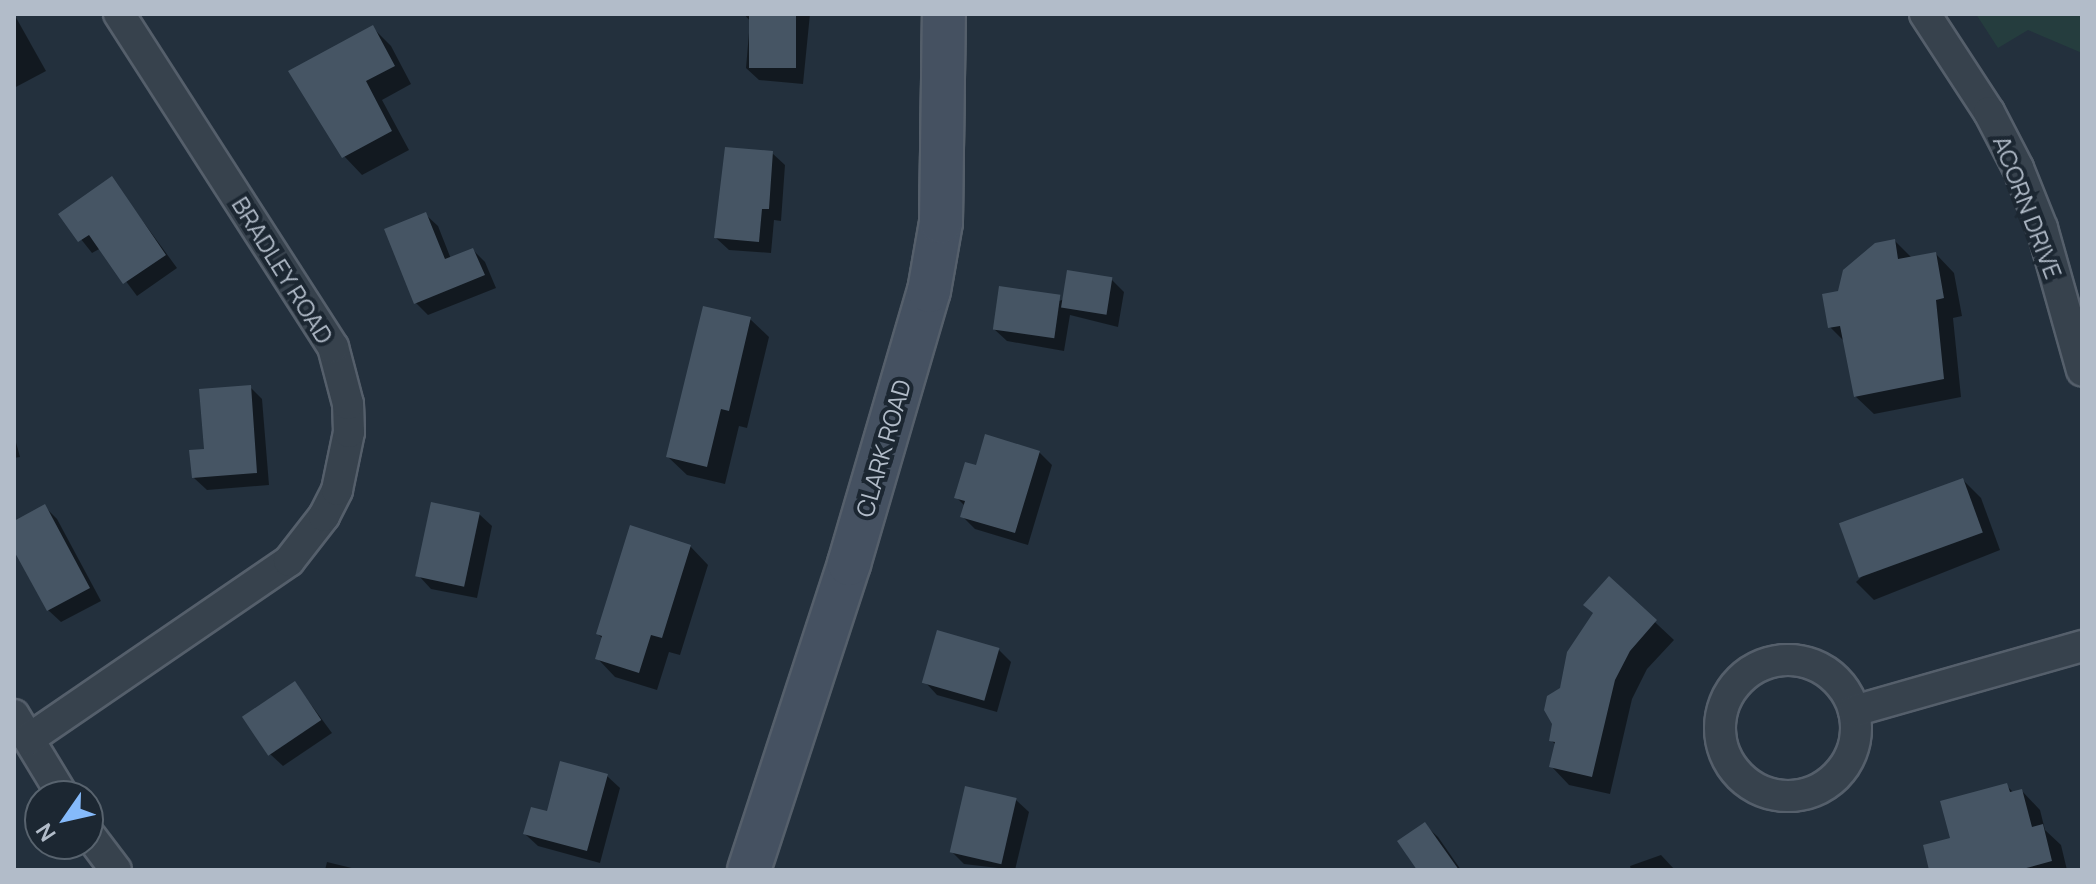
<!DOCTYPE html>
<html>
<head>
<meta charset="utf-8">
<style>
  body { margin:0 }
  #map { position:relative; width:2096px; height:884px; overflow:hidden; background:#23303d; font-family:Manrope,sans-serif }
  div>[style] { position:absolute }
  [style*='--x'] { left:calc(var(--x)*1px); top:calc(var(--y)*1px); width:calc(var(--w)*1px); rotate:calc(var(--a)*1deg) }
  .green>* { inset:0; background:#253d3e }
  .shadow>* { inset:0; background:#0007 }
  .building>* { inset:0; background:#465564; transform-origin:0 0 }
  .roads { filter:drop-shadow(2px 0 #555f6b) drop-shadow(-2px 0 #555f6b) drop-shadow(0 2px #555f6b) drop-shadow(0 -2px #555f6b) }
  .minor>* { height:30px; margin:-15px; padding:0 15px; transform-origin:15px; border-radius:15px; background:#37424d }
  .minor>.ring { margin:-15px; padding:0; box-sizing:content-box; background:none; border:30px solid #37424d; border-radius:50% }
  .secondary>* { height:42px; margin:-21px; padding:0 21px; transform-origin:21px; border-radius:21px; background:#455161 }
  span { translate:-50% -50%; white-space:nowrap; text-align:center; line-height:1.15; -webkit-text-stroke:8px #1c2732; paint-order:stroke }
  .street-label { font-size:24px; color:#b2bcc9 }
  .frame { position:absolute; inset:0; border:16px solid #b2bcc9; pointer-events:none }
  .north { position:absolute; left:24px; top:780px; width:80px; height:80px; box-sizing:border-box; background:#1c2732; border:2px solid #58636e; border-radius:50%; rotate:236deg; font-size:22px; font-weight:700; line-height:32px; text-align:center; color:#b2bcc9 }
  .north::after { content:''; display:block; margin:auto; width:28px; height:36px; background:#85bafb; clip-path:polygon(50% 0,100% 100%,50% 72%,0 100%) }
</style>
</head>
<body>
<div id="map">
  <div class="green">
    <i style="clip-path:polygon(1976px 14px,2082px 14px,2082px 53px,2028px 30px,1998px 48px)"></i>
  </div>
  <div class="shadow">
    <i style="clip-path:polygon(14px 14px,46px 71px,14px 88px)"></i>
    <i style="clip-path:polygon(744px 14px,810px 14px,803px 84px,759px 80px,746px 68px,750px 21px)"></i>
    <i style="clip-path:polygon(373px 28px,391px 46px,411px 84px,382px 100px,409px 150px,362px 175px,344px 156px)"></i>
    <i style="clip-path:polygon(772px 153px,785px 165px,781px 221px,774px 220px,771px 253px,729px 250px,716px 238px)"></i>
    <i style="clip-path:polygon(112px 179px,177px 268px,137px 296px,101px 248px,92px 253px,61px 214px)"></i>
    <i style="clip-path:polygon(425px 214px,438px 226px,451px 259px,473px 250px,485px 262px,496px 288px,428px 315px,415px 302px)"></i>
    <i style="clip-path:polygon(1895px 241px,1912px 258px,1936px 254px,1954px 273px,1962px 316px,1953px 318px,1961px 397px,1874px 414px,1855px 396px,1845px 342px,1830px 327px,1840px 293px)"></i>
    <i style="clip-path:polygon(1111px 279px,1124px 292px,1118px 327px,1070px 315px,1064px 351px,1007px 341px,994px 329px)"></i>
    <i style="clip-path:polygon(750px 319px,769px 337px,747px 428px,739px 426px,725px 484px,687px 475px,668px 457px)"></i>
    <i style="clip-path:polygon(250px 387px,262px 399px,269px 485px,207px 490px,194px 478px)"></i>
    <i style="clip-path:polygon(14px 435px,20px 457px,14px 458px)"></i>
    <i style="clip-path:polygon(1039px 452px,1052px 465px,1028px 545px,975px 529px,962px 516px,965px 506px,956px 497px,977px 467px)"></i>
    <i style="clip-path:polygon(1963px 480px,1981px 498px,2000px 550px,1874px 600px,1856px 582px)"></i>
    <i style="clip-path:polygon(44px 506px,57px 519px,101px 601px,61px 622px,48px 610px,14px 546px,14px 523px)"></i>
    <i style="clip-path:polygon(479px 514px,492px 526px,477px 598px,431px 589px,419px 576px)"></i>
    <i style="clip-path:polygon(690px 546px,708px 565px,680px 655px,669px 652px,657px 690px,615px 677px,597px 658px,603px 639px,598px 634px)"></i>
    <i style="clip-path:polygon(1609px 579px,1674px 640px,1647px 669px,1632px 699px,1610px 794px,1569px 785px,1551px 766px,1556px 745px,1551px 740px,1561px 689px)"></i>
    <i style="clip-path:polygon(998px 649px,1011px 662px,997px 712px,937px 695px,925px 682px)"></i>
    <i style="clip-path:polygon(295px 683px,332px 733px,283px 766px,270px 754px)"></i>
    <i style="clip-path:polygon(607px 776px,620px 788px,600px 863px,538px 846px,525px 834px)"></i>
    <i style="clip-path:polygon(2007px 786px,2014px 793px,2022px 791px,2040px 810px,2045px 830px,2061px 845px,2067px 870px,1931px 870px,1952px 840px)"></i>
    <i style="clip-path:polygon(1016px 800px,1029px 812px,1015px 870px,964px 864px,952px 852px)"></i>
    <i style="clip-path:polygon(1425px 825px,1438px 837px,1461px 870px,1420px 870px)"></i>
    <i style="clip-path:polygon(1661px 855px,1675px 870px,1631px 870px,1630px 866px)"></i>
    <i style="clip-path:polygon(327px 862px,360px 870px,325px 870px)"></i>
  </div>
  <div class="building">
    <i style="left:749px;top:14px;width:47px;height:54px"></i>
    <i style="clip-path:polygon(373px 25px,395px 66px,366px 81px,392px 131px,342px 158px,288px 71px)"></i>
    <i style="clip-path:polygon(725px 147px,773px 151px,769px 209px,762px 209px,759px 242px,714px 238px)"></i>
    <i style="clip-path:polygon(112px 176px,166px 255px,123px 284px,89px 235px,78px 242px,58px 214px)"></i>
    <i style="clip-path:polygon(426px 212px,445px 259px,473px 248px,485px 275px,414px 304px,384px 229px)"></i>
    <i style="clip-path:polygon(1895px 239px,1898px 259px,1936px 252px,1944px 298px,1936px 300px,1944px 379px,1854px 397px,1840px 326px,1828px 328px,1822px 294px,1838px 291px,1843px 270px,1875px 243px)"></i>
    <i style="left:1067px;top:270px;width:46px;height:38px;rotate:9deg"></i>
    <i style="left:999px;top:286px;width:62px;height:44px;rotate:8deg"></i>
    <i style="clip-path:polygon(703px 306px,751px 317px,729px 411px,721px 409px,707px 467px,666px 457px)"></i>
    <i style="clip-path:polygon(251px 385px,257px 473px,192px 478px,189px 450px,204px 449px,199px 389px)"></i>
    <i style="clip-path:polygon(985px 434px,1040px 451px,1015px 533px,960px 517px,965px 501px,954px 498px,965px 462px,976px 465px)"></i>
    <i style="left:1963px;top:478px;width:58px;height:132px;rotate:70deg"></i>
    <i style="left:431px;top:502px;width:50px;height:76px;rotate:12deg"></i>
    <i style="clip-path:polygon(45px 504px,90px 588px,47px 611px,14px 551px,14px 521px)"></i>
    <i style="clip-path:polygon(630px 525px,691px 545px,662px 638px,651px 635px,639px 673px,595px 659px,602px 636px,596px 634px)"></i>
    <i style="clip-path:polygon(1609px 576px,1657px 620px,1630px 651px,1615px 680px,1592px 777px,1549px 767px,1555px 742px,1549px 741px,1552px 724px,1544px 710px,1547px 696px,1560px 688px,1567px 652px,1593px 613px,1583px 605px)"></i>
    <i style="left:937px;top:630px;width:65px;height:55px;rotate:16deg"></i>
    <i style="left:295px;top:681px;width:47px;height:64px;rotate:56deg"></i>
    <i style="clip-path:polygon(560px 761px,608px 774px,587px 851px,523px 834px,531px 807px,547px 811px)"></i>
    <i style="clip-path:polygon(2007px 783px,2010px 792px,2022px 789px,2032px 827px,2043px 824px,2052px 861px,2019px 870px,1929px 870px,1923px 845px,1950px 838px,1940px 801px)"></i>
    <i style="left:965px;top:786px;width:53px;height:68px;rotate:13deg"></i>
    <i style="clip-path:polygon(1425px 822px,1459px 870px,1417px 870px,1397px 841px)"></i>
  </div>
  <div class="roads">
    <div class="minor">
      <i style="--x:1925;--y:14;--w:117;--a:56.9"></i>
      <i style="--x:1989;--y:112;--w:63;--a:62.6"></i>
      <i style="--x:2018;--y:168;--w:65;--a:68.2"></i>
      <i style="--x:2042;--y:228;--w:148;--a:74.3"></i>
      <i class="ring" style="left:1720px;top:660px;width:106px;height:106px"></i>
      <i style="--x:1854;--y:711;--w:237;--a:-15.9"></i>
      <i style="--x:14;--y:715;--w:95;--a:58.8"></i>
      <i style="--x:29;--y:739;--w:315;--a:-34.4"></i>
      <i style="--x:289;--y:561;--w:57;--a:-52.1"></i>
      <i style="--x:324;--y:516;--w:29;--a:-63"></i>
      <i style="--x:337;--y:490;--w:59;--a:-78.3"></i>
      <i style="--x:349;--y:432;--w:28;--a:-92"></i>
      <i style="--x:348;--y:404;--w:59;--a:-104.7"></i>
      <i style="--x:333;--y:347;--w:396;--a:-122.7"></i>
      <i style="--x:88;--y:833;--w:46;--a:52.9"></i>
    </div>
    <div class="secondary">
      <i style="--x:749;--y:870;--w:322;--a:-71.9"></i>
      <i style="--x:849;--y:564;--w:284;--a:-73.7"></i>
      <i style="--x:929;--y:291;--w:70;--a:-80.1"></i>
      <i style="--x:941;--y:222;--w:208;--a:-89.2"></i>
    </div>
  </div>
  <div class="street-label">
    <span style="left:2028px;top:207px;rotate:69deg">ACORN DRIVE</span>
    <span style="left:283px;top:270px;rotate:58deg">BRADLEY ROAD</span>
    <span style="left:883px;top:448px;rotate:-74deg">CLARK ROAD</span>
  </div>
  <div class="frame"></div>
  <div class="north">N</div>
</div>
</body>
</html>
